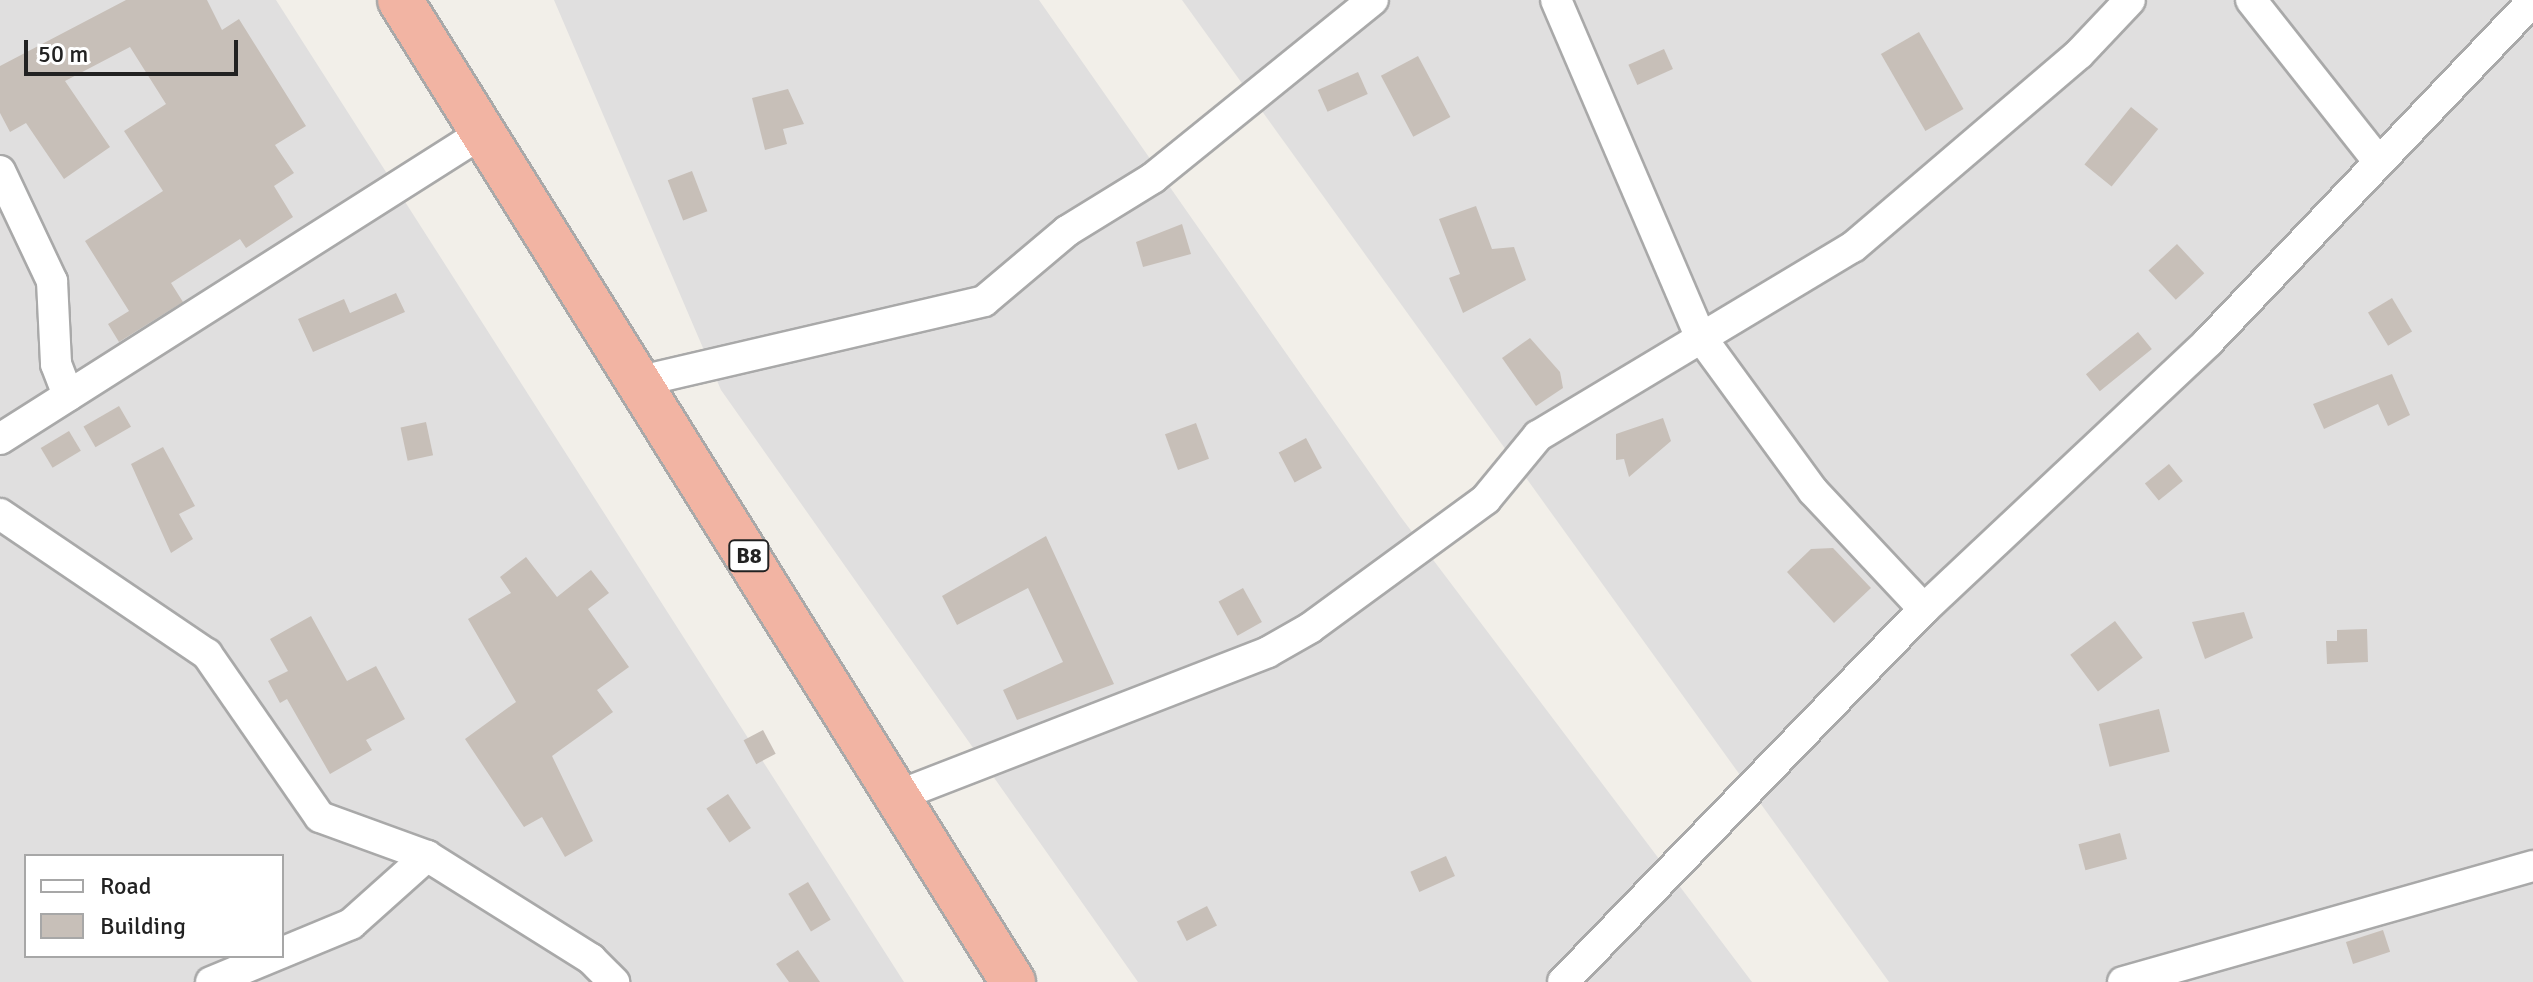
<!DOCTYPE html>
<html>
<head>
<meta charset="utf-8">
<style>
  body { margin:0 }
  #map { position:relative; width:2533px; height:982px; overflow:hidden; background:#f2efe9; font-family:Signika,sans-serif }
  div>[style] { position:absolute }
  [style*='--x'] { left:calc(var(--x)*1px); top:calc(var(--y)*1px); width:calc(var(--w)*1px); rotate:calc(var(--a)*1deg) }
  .residential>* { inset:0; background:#e0dfdf }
  .building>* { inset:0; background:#c7bfb8; transform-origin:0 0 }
  .roads { filter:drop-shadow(2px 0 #a9a9a9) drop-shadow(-2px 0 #a9a9a9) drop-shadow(0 2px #a9a9a9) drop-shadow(0 -2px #a9a9a9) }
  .minor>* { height:30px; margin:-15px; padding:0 15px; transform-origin:15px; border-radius:15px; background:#fff }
  .trunk>* { height:44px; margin:-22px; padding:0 22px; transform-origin:22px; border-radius:22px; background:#f2b4a3 }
  span { translate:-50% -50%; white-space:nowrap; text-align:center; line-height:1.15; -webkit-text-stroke:8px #fff; paint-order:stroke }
  .shield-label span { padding:2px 6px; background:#fff; border:2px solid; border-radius:6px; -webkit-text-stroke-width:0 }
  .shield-label { font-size:22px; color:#222; font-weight:700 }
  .legend { position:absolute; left:24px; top:854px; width:260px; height:104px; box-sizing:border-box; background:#fff; border:2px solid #a7a7a7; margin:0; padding:10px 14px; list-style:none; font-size:24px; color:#222 }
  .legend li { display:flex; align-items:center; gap:16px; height:40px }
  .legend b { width:40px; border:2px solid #a7a7a7 }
  .scale { position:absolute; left:24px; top:40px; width:214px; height:36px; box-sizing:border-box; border:4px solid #222; border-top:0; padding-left:10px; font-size:24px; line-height:28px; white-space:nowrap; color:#222; -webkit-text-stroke:6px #fff; paint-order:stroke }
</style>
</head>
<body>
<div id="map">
  <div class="residential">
    <i style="clip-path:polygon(evenodd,0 0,276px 0,904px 982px,0 982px,0 0,26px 856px,282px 856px,282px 956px,26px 956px,26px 856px)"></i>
    <i style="clip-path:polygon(554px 0,1039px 0,1400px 516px,1752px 982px,1138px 982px,721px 390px)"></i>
    <i style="clip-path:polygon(1182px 0,2533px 0,2533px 982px,1889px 982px)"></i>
  </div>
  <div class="building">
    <i style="clip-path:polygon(126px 0,207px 0,222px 30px,239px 19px,306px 126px,275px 145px,294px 173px,274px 186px,293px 217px,246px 248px,240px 239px,171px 283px,183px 302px,119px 342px,108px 324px,129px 311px,85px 241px,163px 191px,124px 131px,166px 104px,130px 47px,65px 81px,110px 147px,64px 179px,26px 123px,10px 132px,0 113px,0 66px)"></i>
    <i style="left:1919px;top:32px;width:89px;height:44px;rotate:60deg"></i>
    <i style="left:1664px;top:49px;width:22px;height:39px;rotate:66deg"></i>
    <i style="left:1418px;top:56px;width:69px;height:42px;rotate:62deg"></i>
    <i style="left:1358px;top:72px;width:24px;height:44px;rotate:66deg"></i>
    <i style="clip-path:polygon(788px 89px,804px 124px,783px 129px,787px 144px,765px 150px,752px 98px)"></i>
    <i style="left:2131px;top:107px;width:35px;height:74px;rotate:39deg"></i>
    <i style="left:692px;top:171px;width:43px;height:26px;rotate:69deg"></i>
    <i style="clip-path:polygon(1476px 206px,1492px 249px,1514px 247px,1526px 280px,1463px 313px,1449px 278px,1460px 274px,1439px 219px)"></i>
    <i style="clip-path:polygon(1182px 224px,1191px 254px,1143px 267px,1136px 242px)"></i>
    <i style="left:2177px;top:244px;width:40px;height:39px;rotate:47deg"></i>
    <i style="clip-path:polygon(396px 293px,405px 312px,313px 352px,298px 319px,344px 299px,350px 313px)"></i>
    <i style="left:2392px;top:298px;width:39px;height:28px;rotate:59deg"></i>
    <i style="left:2138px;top:332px;width:22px;height:67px;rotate:51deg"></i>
    <i style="clip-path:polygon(1530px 338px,1560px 372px,1563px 388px,1536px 406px,1502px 358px)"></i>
    <i style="clip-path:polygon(2392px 374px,2410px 415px,2388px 426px,2378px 404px,2324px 429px,2313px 404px)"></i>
    <i style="left:119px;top:406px;width:24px;height:41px;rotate:60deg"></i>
    <i style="clip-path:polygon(1663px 418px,1671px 441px,1629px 477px,1624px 459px,1616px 460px,1616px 434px)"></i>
    <i style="left:426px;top:422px;width:34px;height:26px;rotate:78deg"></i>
    <i style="left:1196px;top:423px;width:38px;height:33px;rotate:70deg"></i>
    <i style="left:69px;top:431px;width:23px;height:33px;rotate:59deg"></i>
    <i style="left:1306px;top:438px;width:34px;height:31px;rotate:62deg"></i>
    <i style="clip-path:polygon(163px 447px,195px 506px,179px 514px,193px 539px,171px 553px,131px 464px)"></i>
    <i style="left:2169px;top:464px;width:22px;height:31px;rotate:51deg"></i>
    <i style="clip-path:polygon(1046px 536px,1114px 684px,1017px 720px,1003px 690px,1063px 662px,1028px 588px,957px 625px,942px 596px)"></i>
    <i style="clip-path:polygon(1833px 548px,1871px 588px,1834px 623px,1787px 572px,1811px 549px)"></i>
    <i style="clip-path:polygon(526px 557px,557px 597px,591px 570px,609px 593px,588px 609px,629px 667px,597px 690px,613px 712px,552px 756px,593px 841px,565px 857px,542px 817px,524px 827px,465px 739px,516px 702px,468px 619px,511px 593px,500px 577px)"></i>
    <i style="left:1243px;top:588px;width:39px;height:28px;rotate:61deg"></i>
    <i style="clip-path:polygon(2244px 612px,2253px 638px,2205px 659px,2192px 622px)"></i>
    <i style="clip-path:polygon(311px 616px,347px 681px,376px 666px,405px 719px,366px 740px,372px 750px,330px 774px,287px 699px,280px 703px,268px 681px,288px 671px,270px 639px)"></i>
    <i style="left:2115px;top:621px;width:46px;height:56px;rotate:53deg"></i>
    <i style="clip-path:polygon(2367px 629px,2368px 662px,2327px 664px,2326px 641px,2337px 641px,2337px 630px)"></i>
    <i style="left:2159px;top:709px;width:44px;height:62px;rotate:76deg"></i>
    <i style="left:763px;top:730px;width:27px;height:22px;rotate:62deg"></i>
    <i style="left:728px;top:794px;width:41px;height:26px;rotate:56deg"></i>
    <i style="left:2120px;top:833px;width:27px;height:43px;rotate:75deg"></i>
    <i style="left:1446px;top:856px;width:22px;height:39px;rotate:66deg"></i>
    <i style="left:808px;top:882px;width:44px;height:23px;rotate:59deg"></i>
    <i style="left:1207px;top:906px;width:22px;height:34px;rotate:63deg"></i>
    <i style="left:2383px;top:930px;width:23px;height:39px;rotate:72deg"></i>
    <i style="clip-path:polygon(798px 950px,820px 982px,789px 982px,776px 964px)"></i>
  </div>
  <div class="roads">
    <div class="minor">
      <i style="--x:1556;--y:0;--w:366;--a:66.8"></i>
      <i style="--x:1700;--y:336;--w:192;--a:53.9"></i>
      <i style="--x:1813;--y:491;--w:162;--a:46.8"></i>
      <i style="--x:2251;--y:0;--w:206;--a:51.7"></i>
      <i style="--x:0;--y:171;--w:122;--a:64.7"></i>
      <i style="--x:52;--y:281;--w:83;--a:87.2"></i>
      <i style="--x:56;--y:364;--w:34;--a:69"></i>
      <i style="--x:641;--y:381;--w:352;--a:-13.1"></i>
      <i style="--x:984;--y:301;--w:109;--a:-40.1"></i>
      <i style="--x:1067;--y:231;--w:101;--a:-31.6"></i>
      <i style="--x:1153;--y:178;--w:283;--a:-39"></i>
      <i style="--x:0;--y:439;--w:571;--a:-32.41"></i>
      <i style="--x:0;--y:514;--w:250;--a:34.1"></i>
      <i style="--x:207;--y:654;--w:198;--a:55.3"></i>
      <i style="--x:320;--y:817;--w:114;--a:20"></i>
      <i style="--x:427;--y:856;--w:194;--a:32.1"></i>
      <i style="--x:591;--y:959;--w:33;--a:45"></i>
      <i style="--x:897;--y:796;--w:398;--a:-21.2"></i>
      <i style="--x:1268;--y:652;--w:48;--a:-29.7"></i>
      <i style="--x:1310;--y:628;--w:218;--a:-36.2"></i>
      <i style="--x:1486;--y:499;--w:82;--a:-50.5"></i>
      <i style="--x:1538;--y:436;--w:367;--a:-31"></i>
      <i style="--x:1853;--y:247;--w:297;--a:-40.5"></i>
      <i style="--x:2079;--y:54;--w:74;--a:-46.6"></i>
      <i style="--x:211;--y:982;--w:152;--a:-22.5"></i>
      <i style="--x:351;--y:924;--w:102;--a:-41.8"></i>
      <i style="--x:1563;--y:982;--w:519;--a:-45.94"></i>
      <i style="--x:1924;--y:609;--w:390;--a:-43.2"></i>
      <i style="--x:2208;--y:342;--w:471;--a:-46.4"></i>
      <i style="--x:2123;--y:982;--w:426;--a:-15.8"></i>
    </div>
    <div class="trunk">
      <i style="--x:400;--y:0;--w:1158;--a:58.03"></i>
    </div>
  </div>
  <div class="shield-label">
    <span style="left:749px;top:556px">B8</span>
  </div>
  <ul class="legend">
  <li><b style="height:10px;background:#fff"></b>Road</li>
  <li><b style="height:22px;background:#c7bfb8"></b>Building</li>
  </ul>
  <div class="scale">50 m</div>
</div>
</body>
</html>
